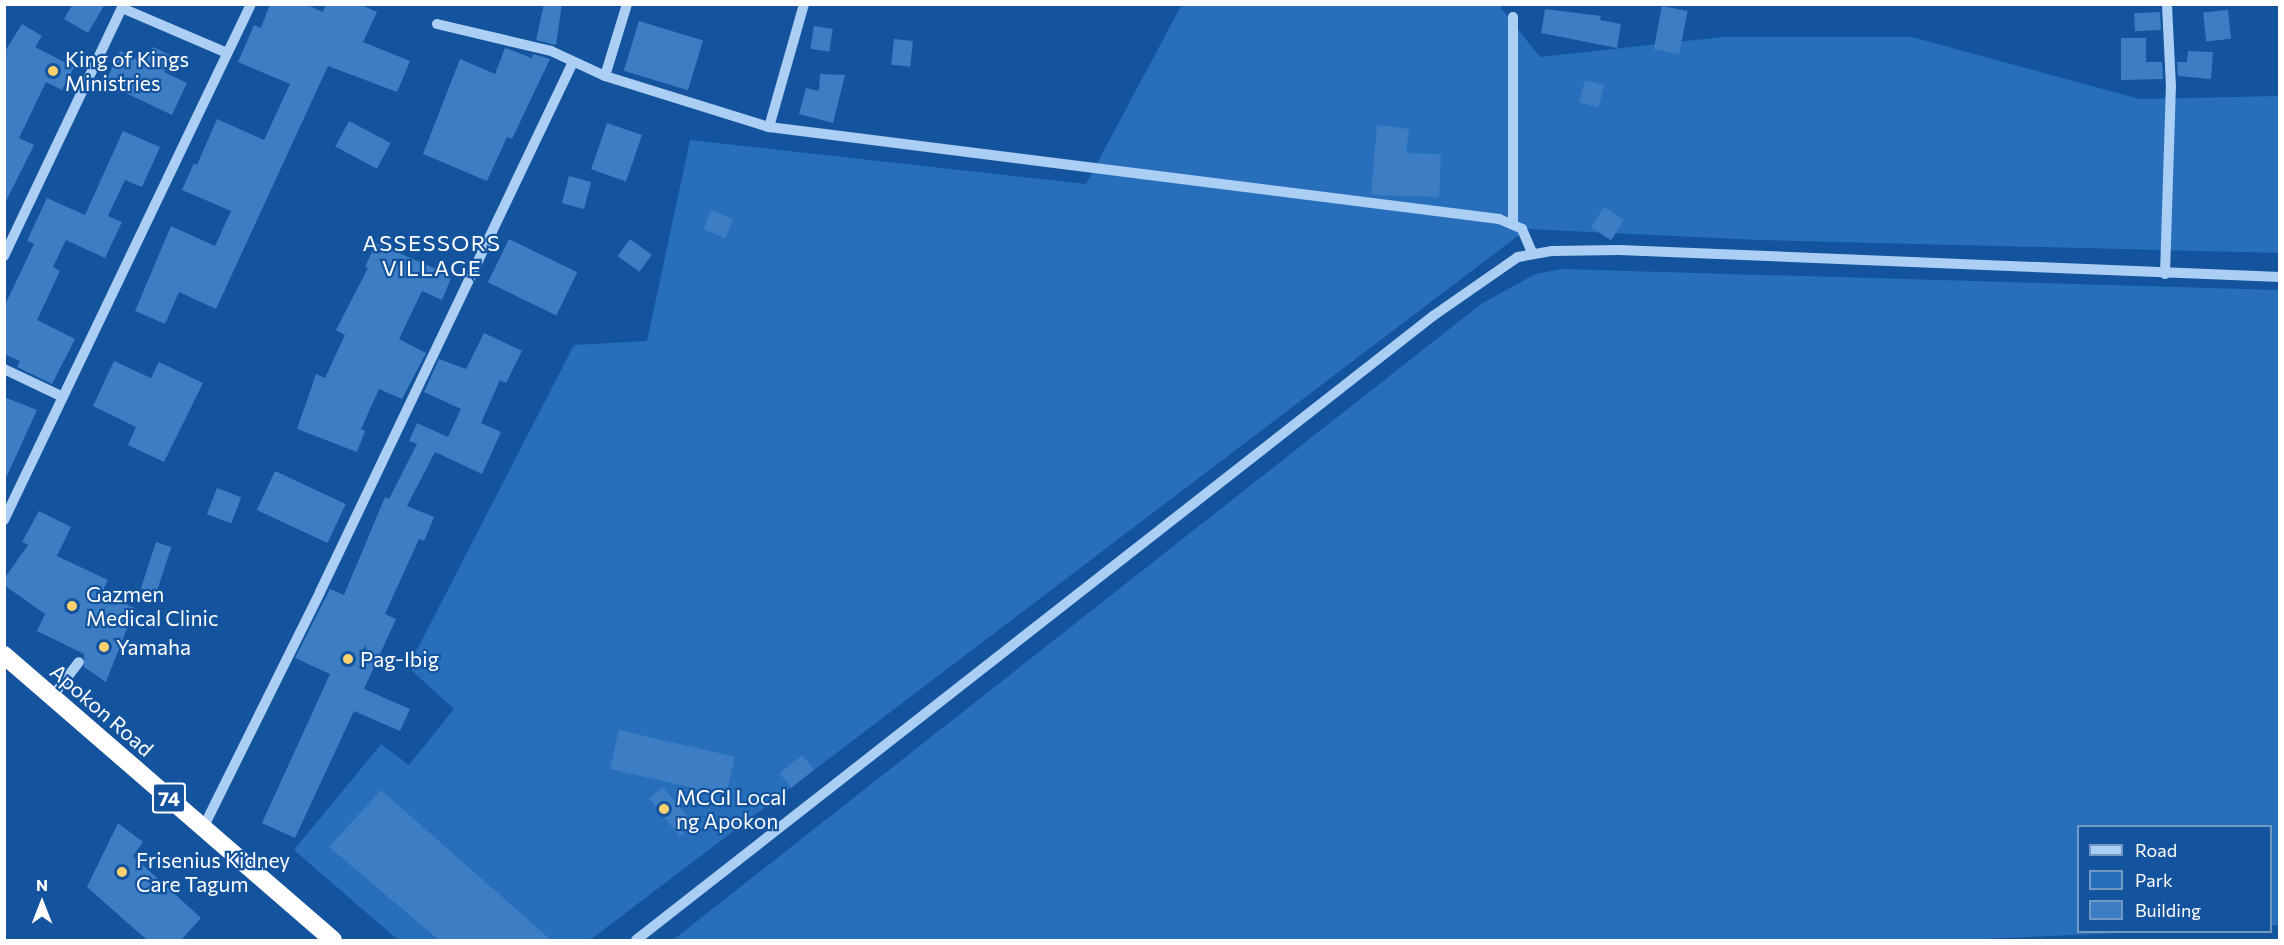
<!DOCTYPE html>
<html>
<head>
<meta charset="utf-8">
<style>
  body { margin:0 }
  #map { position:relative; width:2284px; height:945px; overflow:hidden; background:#14539d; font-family:Commissioner,sans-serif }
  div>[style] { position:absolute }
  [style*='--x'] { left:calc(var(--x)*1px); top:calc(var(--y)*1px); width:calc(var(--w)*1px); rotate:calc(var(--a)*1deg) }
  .green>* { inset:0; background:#276ebb }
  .building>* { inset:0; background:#3d7dc4; transform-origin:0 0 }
  .minor>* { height:10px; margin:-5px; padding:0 5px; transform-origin:5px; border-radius:5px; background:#abcef4 }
  .highway>* { height:18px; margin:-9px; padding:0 9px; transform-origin:9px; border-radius:9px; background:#fff }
  .dots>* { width:16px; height:16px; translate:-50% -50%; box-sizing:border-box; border:3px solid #14539d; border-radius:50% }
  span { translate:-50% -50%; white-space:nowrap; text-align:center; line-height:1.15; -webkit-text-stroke:4.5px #14539d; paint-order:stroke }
  .shield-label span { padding:2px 4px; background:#14539d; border:2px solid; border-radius:4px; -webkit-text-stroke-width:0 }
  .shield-label { font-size:20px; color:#fff; font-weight:700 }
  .poi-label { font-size:21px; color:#fff }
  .left { translate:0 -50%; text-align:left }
  .street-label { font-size:21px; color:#fff }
  .neighbourhood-label { font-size:22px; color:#fff; letter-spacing:1.5px }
  .frame { position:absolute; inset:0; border:6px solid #fff; pointer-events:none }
  .legend { position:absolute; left:2077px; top:825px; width:195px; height:108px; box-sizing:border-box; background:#14539d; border:2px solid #7298c4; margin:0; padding:8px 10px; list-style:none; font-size:18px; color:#fff }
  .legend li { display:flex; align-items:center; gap:12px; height:30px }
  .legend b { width:30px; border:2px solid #7298c4 }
  .north { position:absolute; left:12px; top:873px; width:60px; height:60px; -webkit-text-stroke:4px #14539d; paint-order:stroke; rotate:0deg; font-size:16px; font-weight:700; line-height:24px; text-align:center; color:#fff }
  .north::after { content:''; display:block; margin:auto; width:21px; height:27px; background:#fff; clip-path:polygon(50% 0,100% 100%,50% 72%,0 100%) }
</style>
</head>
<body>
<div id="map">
  <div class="green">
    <i style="clip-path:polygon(1182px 4px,1502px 5px,1501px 8px,1540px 57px,1722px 37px,1912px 37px,2140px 99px,2279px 96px,2279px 253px,1759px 240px,1527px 229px,590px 940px,398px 940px,294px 850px,381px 744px,409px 765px,454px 709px,408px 667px,574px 345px,647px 341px,690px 140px,1086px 184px)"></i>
    <i style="clip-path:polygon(1562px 269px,2279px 290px,2279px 925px,2271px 925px,2270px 826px,2078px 826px,2078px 932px,2143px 932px,1960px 940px,673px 940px,1481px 304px,1535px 274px)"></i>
  </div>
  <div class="building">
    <i style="clip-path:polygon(73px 4px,105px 4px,88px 33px,64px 19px)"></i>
    <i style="clip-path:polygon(270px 4px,305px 4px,323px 12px,326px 4px,359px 4px,377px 12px,363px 42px,410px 61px,397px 92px,328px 66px,216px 309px,179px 292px,165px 324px,135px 311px,171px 226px,215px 246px,231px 211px,182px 190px,194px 163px,197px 165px,217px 119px,264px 140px,290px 84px,238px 62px,254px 25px,261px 28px)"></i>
    <i style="clip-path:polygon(544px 4px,562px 4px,556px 45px,536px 40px)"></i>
    <i style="left:1662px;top:6px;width:26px;height:44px;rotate:11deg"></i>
    <i style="clip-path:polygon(1545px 9px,1601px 16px,1600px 20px,1621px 24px,1617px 48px,1541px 33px)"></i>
    <i style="left:2228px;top:10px;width:29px;height:25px;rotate:84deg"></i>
    <i style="left:2160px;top:12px;width:18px;height:26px;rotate:87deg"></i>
    <i style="left:639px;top:21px;width:67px;height:52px;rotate:17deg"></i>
    <i style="clip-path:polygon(22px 24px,42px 36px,35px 47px,74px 67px,62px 90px,46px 82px,19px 138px,34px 145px,4px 205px,4px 53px)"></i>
    <i style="left:814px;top:26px;width:19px;height:23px;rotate:9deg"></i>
    <i style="clip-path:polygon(2121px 38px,2146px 38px,2146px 62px,2162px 62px,2163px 79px,2121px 80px)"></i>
    <i style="left:894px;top:39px;width:19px;height:26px;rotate:6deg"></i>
    <i style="clip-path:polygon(153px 47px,172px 56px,164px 72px,187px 83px,172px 115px,105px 83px,120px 51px,145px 63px)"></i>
    <i style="clip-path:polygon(505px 48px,532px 58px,533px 54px,550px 59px,512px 139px,507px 137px,487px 181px,423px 154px,460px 59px,495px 74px)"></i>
    <i style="clip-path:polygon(2188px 51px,2213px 52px,2211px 79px,2178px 76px,2177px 62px,2187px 62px)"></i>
    <i style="clip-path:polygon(820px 74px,845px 75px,833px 123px,799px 114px,806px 88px,819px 91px)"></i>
    <i style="left:1585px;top:80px;width:20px;height:23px;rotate:15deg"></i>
    <i style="left:349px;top:121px;width:47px;height:29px;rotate:28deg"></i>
    <i style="left:607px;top:123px;width:37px;height:49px;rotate:19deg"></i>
    <i style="clip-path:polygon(1377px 125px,1409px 129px,1406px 153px,1441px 154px,1439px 197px,1371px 195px)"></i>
    <i style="clip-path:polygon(123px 131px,160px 147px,142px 187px,125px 180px,108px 216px,122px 222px,105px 258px,66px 240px,53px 267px,60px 271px,37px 320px,75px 339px,52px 384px,17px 367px,20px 361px,4px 354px,4px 307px,34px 244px,27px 241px,47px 198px,85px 215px)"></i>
    <i style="left:569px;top:176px;width:23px;height:28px;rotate:15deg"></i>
    <i style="left:1604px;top:207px;width:24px;height:24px;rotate:33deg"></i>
    <i style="left:711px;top:210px;width:24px;height:21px;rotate:22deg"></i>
    <i style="left:509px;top:239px;width:76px;height:48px;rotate:26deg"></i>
    <i style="left:630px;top:239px;width:27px;height:21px;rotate:36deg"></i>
    <i style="clip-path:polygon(376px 243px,452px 276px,442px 300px,422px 291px,399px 339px,426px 353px,402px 399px,379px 389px,361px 429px,365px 431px,357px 452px,297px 429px,316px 374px,325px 378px,345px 335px,336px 330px,368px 268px,365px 267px)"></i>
    <i style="clip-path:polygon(484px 333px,522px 351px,506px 383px,500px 380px,481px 423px,501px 432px,482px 474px,435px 452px,407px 506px,434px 517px,424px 541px,419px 539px,385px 614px,396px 619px,364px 689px,410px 709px,400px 731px,354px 711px,295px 838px,262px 823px,330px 674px,295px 658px,330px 589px,344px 595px,385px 497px,389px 499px,417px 444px,409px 441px,417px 423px,448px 437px,461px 409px,424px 392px,439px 359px,466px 369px)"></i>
    <i style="clip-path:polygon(114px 361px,151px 378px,159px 362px,203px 383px,164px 462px,128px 445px,136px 427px,93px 406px)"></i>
    <i style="clip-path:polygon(4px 397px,37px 410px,5px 480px,4px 480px)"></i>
    <i style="left:275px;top:471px;width:78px;height:43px;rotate:25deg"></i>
    <i style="left:217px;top:488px;width:26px;height:28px;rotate:21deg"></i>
    <i style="clip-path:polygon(39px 511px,71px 527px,57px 556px,108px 580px,101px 594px,135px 608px,106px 682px,84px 667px,84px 654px,37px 631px,45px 614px,4px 585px,4px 579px,28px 545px,22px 542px)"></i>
    <i style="left:156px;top:542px;width:16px;height:49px;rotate:18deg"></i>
    <i style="left:619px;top:730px;width:119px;height:40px;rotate:13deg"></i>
    <i style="left:802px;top:755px;width:19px;height:29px;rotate:51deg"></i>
    <i style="left:663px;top:787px;width:49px;height:18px;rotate:51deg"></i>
    <i style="clip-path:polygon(381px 790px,551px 940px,439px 940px,329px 847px)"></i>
    <i style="clip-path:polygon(118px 823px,143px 842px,133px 856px,201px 918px,181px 940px,147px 940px,87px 887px)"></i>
  </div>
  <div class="minor">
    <i style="--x:1513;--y:17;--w:205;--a:90"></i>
    <i style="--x:437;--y:24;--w:117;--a:13.3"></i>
    <i style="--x:551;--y:51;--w:60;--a:24.8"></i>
    <i style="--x:605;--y:76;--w:172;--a:17.3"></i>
    <i style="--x:769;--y:127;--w:736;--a:7.18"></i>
    <i style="--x:1499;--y:219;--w:25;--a:23"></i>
    <i style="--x:1522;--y:229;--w:26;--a:67"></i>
    <i style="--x:605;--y:76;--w:75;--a:-73"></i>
    <i style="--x:769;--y:127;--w:128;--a:-74.1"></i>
    <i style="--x:4;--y:256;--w:275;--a:-64.6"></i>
    <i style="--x:122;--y:8;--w:114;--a:23.2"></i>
    <i style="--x:2165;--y:274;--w:187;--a:-88.2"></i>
    <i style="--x:2171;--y:87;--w:83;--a:-92.8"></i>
    <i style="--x:4;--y:369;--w:65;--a:25.4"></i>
    <i style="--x:4;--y:520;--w:572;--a:-64.42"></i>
    <i style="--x:52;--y:697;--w:44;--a:-52.4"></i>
    <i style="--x:203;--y:828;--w:263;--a:-63.6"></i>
    <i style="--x:320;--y:592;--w:587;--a:-64.48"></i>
    <i style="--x:636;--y:940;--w:1012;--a:-38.06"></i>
    <i style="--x:1433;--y:316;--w:103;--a:-34.8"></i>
    <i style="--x:1518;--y:257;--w:35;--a:-10"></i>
    <i style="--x:1552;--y:251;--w:67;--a:-0.9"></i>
    <i style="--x:1619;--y:250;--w:662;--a:2.34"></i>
  </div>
  <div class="highway">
    <i style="--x:4;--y:655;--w:435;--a:40.9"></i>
  </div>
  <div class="dots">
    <i style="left:53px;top:71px;background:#ffd26e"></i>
    <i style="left:72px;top:606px;background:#ffd26e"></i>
    <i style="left:104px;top:647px;background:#ffd26e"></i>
    <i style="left:348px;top:659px;background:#ffd26e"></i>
    <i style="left:664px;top:809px;background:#ffd26e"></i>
    <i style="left:122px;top:872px;background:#ffd26e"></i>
  </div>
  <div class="shield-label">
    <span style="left:169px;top:798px">74</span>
  </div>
  <div class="poi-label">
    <span class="left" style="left:65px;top:71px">King of Kings<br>Ministries</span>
    <span class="left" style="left:86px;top:606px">Gazmen<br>Medical Clinic</span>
    <span class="left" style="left:116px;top:647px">Yamaha</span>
    <span class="left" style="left:360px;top:659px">Pag-Ibig</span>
    <span class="left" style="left:676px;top:809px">MCGI Local<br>ng Apokon</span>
    <span class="left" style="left:136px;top:872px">Frisenius Kidney<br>Care Tagum</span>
  </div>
  <div class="street-label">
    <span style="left:102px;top:710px;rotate:41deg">Apokon Road</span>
  </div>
  <div class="neighbourhood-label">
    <span style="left:432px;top:255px">ASSESSORS<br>VILLAGE</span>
  </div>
  <div class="frame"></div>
  <ul class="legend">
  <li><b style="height:8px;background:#abcef4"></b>Road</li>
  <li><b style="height:16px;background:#276ebb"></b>Park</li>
  <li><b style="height:16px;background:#3d7dc4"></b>Building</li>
  </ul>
  <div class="north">N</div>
</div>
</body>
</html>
